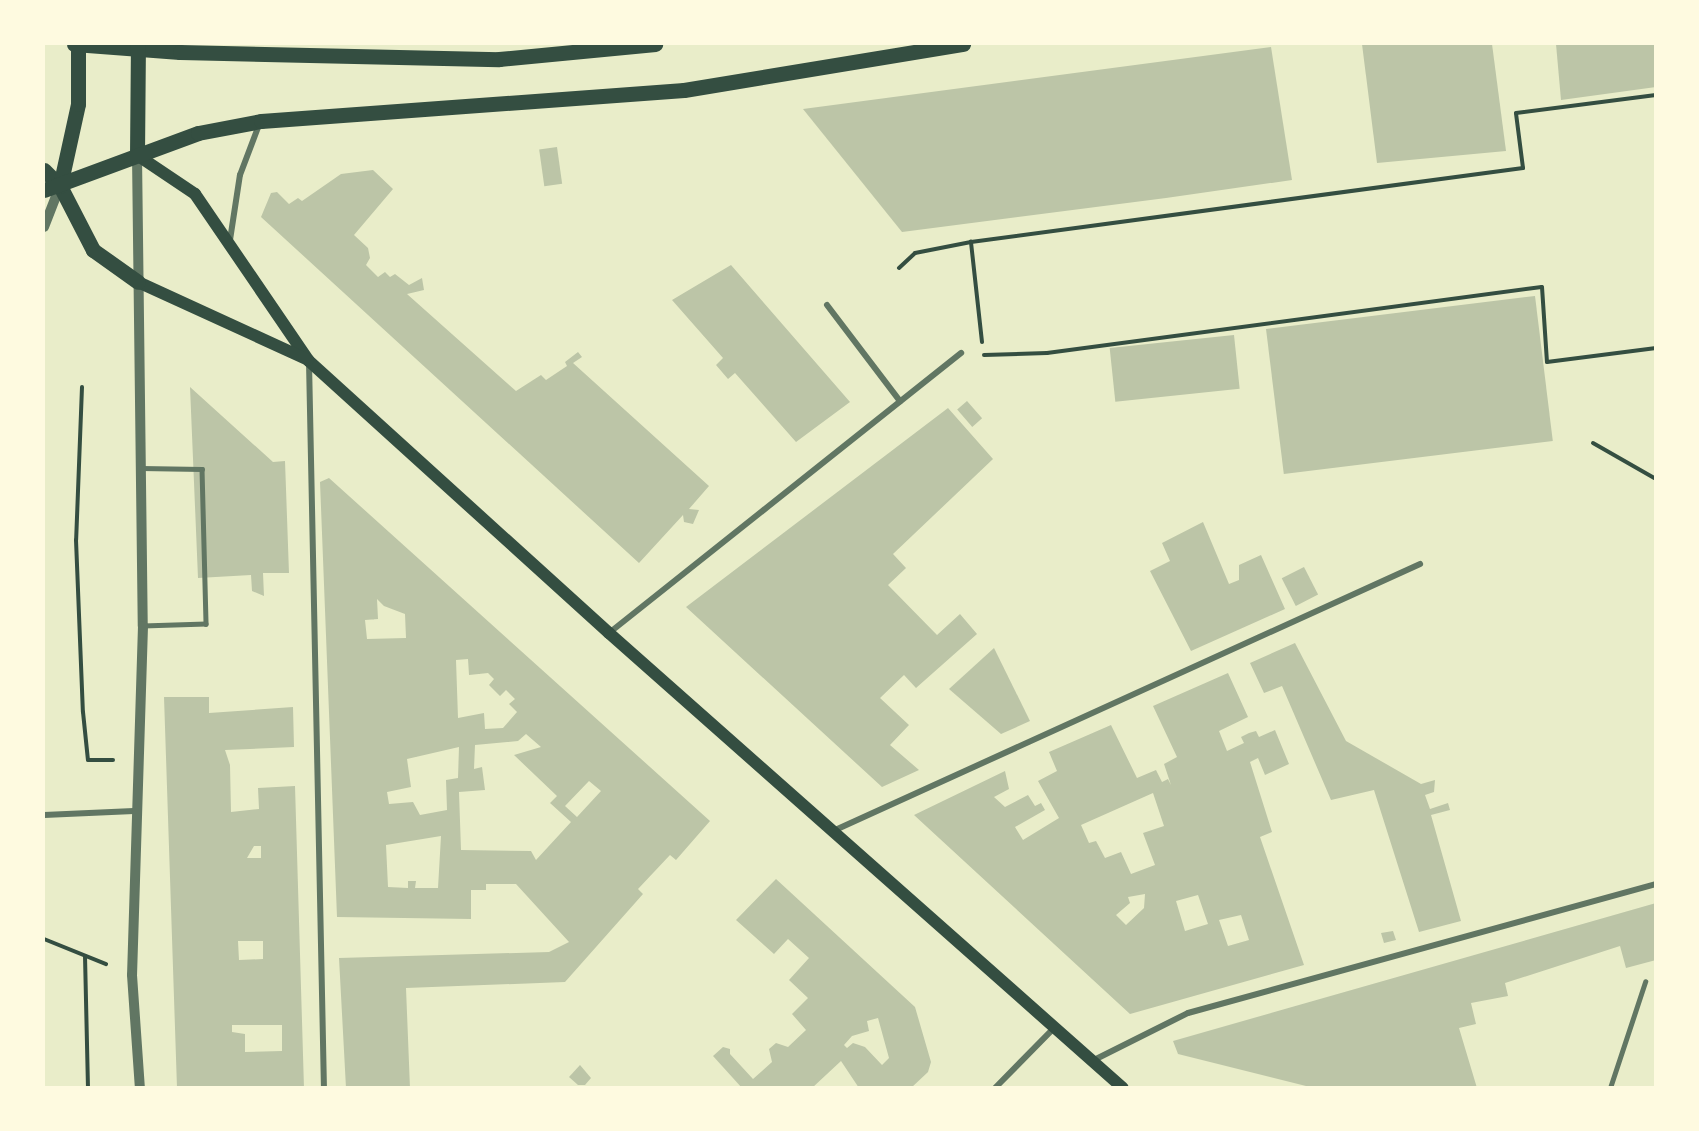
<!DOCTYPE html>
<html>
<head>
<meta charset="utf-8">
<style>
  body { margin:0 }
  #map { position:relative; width:1699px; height:1131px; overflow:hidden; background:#e9edc9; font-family:Raleway,sans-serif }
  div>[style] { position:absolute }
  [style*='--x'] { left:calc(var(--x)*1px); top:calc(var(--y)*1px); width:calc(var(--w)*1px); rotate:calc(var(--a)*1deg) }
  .building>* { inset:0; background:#bcc5a7; transform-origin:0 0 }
  .path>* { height:4px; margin:-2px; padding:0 2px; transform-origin:2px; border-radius:2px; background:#344e41 }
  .service>* { height:4.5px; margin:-2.25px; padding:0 2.25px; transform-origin:2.25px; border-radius:2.25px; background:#617663 }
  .minor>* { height:6px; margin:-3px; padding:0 3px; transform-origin:3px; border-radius:3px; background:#617663 }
  .tertiary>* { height:10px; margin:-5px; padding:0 5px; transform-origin:5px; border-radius:5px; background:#617663 }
  .secondary>* { height:12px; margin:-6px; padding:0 6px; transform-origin:6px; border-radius:6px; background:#344e41 }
  .primary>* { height:15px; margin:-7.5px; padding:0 7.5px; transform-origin:7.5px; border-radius:7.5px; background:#344e41 }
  span { translate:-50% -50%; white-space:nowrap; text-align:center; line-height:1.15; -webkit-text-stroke:4.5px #fefae0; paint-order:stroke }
  .frame { position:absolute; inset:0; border:45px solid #fefae0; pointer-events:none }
</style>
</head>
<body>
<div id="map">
  <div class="building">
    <i style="clip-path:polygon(1362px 44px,1492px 44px,1506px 151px,1377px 163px)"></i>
    <i style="clip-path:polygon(1556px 44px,1656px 44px,1656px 87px,1561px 100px)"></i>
    <i style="clip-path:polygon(1271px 47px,1292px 180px,1166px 198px,902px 232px,803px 109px)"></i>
    <i style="left:557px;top:147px;width:37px;height:18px;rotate:82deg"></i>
    <i style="clip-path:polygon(373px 170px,393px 189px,354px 235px,368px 248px,370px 258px,366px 265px,378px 277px,385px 272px,390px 277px,395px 274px,409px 285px,422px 278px,424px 290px,407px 294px,516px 391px,541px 375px,546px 380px,567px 366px,565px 362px,578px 352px,582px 357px,573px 363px,709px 486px,689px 509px,699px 510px,693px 524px,684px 522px,683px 515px,639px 563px,261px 217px,271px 193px,277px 192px,289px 204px,298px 198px,302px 201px,341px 174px)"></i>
    <i style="clip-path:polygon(731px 265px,850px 402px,796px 442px,735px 373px,728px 379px,716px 365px,723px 358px,672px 300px)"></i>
    <i style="left:1535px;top:296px;width:146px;height:271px;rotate:83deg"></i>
    <i style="left:1234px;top:335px;width:54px;height:125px;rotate:84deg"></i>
    <i style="clip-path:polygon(190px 387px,273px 462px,285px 461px,289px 573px,263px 573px,264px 596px,252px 591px,251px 575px,198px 578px)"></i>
    <i style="left:967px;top:401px;width:23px;height:13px;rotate:49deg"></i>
    <i style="clip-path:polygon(948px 408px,993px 459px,893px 554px,906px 568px,888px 585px,937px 635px,960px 614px,977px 634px,916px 688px,904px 675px,880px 698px,909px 725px,890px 745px,919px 770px,882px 787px,686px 607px)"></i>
    <i style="clip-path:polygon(evenodd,329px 478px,710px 821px,676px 860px,670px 855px,638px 889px,643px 894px,565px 982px,406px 988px,410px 1088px,346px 1088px,339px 958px,549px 952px,569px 942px,516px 884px,486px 884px,486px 890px,471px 890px,471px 919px,337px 917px,320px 482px,329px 478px,377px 599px,384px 606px,405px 614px,406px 638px,367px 639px,365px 620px,378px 619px,377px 599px,329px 478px,468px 659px,469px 675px,488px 673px,494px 679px,489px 685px,500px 696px,506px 690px,515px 699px,509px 704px,517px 712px,503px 728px,485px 729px,484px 713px,458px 718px,456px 660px,468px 659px,329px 478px,526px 734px,541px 747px,514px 755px,557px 796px,550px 803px,571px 822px,536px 860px,531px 851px,461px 850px,459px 792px,485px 790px,482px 767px,474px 769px,475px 745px,518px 741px,526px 734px,329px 478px,459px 747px,458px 778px,446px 780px,447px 810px,420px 815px,413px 802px,389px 804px,387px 792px,411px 787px,407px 759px,459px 747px,329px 478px,589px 781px,601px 791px,577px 817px,565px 806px,589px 781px,329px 478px,441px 836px,438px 888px,415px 888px,416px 881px,408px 881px,408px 888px,388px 887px,386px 845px,441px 836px)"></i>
    <i style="clip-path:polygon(1203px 522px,1229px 584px,1239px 580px,1239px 565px,1261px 555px,1285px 609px,1191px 651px,1150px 571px,1170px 561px,1162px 543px)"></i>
    <i style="left:1304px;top:567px;width:31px;height:25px;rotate:63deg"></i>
    <i style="clip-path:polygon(1295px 643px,1346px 741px,1421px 784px,1435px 780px,1434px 792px,1425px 795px,1430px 809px,1448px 803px,1450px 810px,1431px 815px,1461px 921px,1419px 932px,1374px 790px,1331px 800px,1282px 686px,1264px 693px,1250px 663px)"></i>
    <i style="clip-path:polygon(994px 648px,1030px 721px,1001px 734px,949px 689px)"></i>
    <i style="clip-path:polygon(evenodd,1228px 673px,1248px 717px,1219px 731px,1227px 751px,1244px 743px,1241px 737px,1249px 733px,1256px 731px,1259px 737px,1275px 730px,1289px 764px,1265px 775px,1258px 758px,1250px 762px,1272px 832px,1260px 837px,1304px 965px,1130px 1014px,914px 815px,1005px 771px,1009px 789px,994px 797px,1005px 807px,1028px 795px,1035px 806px,1041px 803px,1045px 810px,1015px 827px,1023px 840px,1059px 818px,1038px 781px,1057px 771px,1049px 752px,1111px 725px,1137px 778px,1156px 770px,1162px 782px,1168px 779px,1171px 785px,1164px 764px,1177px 757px,1153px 706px,1228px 673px,1153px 793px,1164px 826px,1143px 833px,1155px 865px,1131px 874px,1121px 852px,1105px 858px,1096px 841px,1089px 843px,1081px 825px,1153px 793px,1228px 673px,1145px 894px,1144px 908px,1126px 925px,1116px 915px,1130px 903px,1128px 897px,1145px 894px,1228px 673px,1198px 895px,1208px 924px,1185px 931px,1176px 901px,1198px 895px,1228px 673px,1241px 915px,1249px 940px,1228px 946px,1219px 920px,1241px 915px)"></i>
    <i style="clip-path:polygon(evenodd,164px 697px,209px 697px,209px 713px,293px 707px,294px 747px,225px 750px,230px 765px,231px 812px,259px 809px,258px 788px,295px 786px,304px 1088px,177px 1088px,164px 697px,254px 846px,261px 846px,261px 858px,247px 858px,254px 846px,164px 697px,238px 941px,263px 941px,263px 959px,239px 960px,238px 941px,164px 697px,232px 1025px,282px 1025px,282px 1051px,245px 1052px,245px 1034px,232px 1032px,232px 1025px)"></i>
    <i style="clip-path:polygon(evenodd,776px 879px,915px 1007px,931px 1062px,928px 1072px,911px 1088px,859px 1088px,841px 1061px,812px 1088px,742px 1088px,713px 1056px,723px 1047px,730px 1049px,730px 1054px,753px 1079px,772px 1062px,769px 1049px,776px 1043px,788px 1047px,806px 1030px,792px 1014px,808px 998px,789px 980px,809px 958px,788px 939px,774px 954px,736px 920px,776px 879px,878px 1018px,889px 1058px,882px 1065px,865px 1047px,853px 1043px,847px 1048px,844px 1045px,852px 1036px,869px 1031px,867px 1021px,878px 1018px)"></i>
    <i style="clip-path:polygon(1656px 903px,1656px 960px,1626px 968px,1620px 946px,1505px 983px,1508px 996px,1471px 1003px,1476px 1024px,1459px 1028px,1477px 1088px,1314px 1088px,1178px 1054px,1173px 1041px)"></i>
    <i style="clip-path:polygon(1393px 931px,1396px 940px,1384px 943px,1381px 933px)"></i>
    <i style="clip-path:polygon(580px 1065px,591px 1078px,585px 1085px,578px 1085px,569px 1077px)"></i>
  </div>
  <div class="path">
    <i style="--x:899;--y:268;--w:22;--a:-43"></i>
    <i style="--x:915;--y:253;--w:57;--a:-11.1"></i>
    <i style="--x:982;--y:342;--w:101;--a:-96.3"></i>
    <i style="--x:971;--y:242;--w:557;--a:-7.64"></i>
    <i style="--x:1523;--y:168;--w:55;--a:-97.3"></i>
    <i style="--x:1516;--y:113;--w:141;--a:-7.3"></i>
    <i style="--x:984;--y:355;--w:63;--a:-1.8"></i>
    <i style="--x:1047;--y:353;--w:499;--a:-7.6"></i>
    <i style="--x:1542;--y:287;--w:75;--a:86.2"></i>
    <i style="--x:1547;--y:362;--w:110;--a:-7.3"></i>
    <i style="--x:82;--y:387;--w:153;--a:92.2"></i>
    <i style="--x:76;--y:540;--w:172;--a:87.7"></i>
    <i style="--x:83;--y:712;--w:48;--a:84.1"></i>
    <i style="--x:88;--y:760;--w:25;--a:0"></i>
    <i style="--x:1593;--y:443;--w:73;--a:29.7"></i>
    <i style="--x:44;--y:939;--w:67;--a:22"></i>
    <i style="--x:85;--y:956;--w:132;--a:88.7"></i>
  </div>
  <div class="service">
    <i style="--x:141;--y:468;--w:61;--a:0.9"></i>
    <i style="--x:202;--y:469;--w:155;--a:88.5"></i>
    <i style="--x:206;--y:624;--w:63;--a:178.2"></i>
    <i style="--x:1610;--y:1088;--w:112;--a:-71.7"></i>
  </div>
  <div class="minor">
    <i style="--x:230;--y:240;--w:66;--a:-81.3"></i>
    <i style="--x:240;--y:175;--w:57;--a:-69.3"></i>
    <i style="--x:827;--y:305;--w:121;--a:52.8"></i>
    <i style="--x:309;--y:362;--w:726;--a:88.82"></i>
    <i style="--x:609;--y:633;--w:450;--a:-38.5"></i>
    <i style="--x:44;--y:815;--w:90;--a:-2.5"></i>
    <i style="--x:833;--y:831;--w:645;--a:-24.46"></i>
    <i style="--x:1092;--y:1061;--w:107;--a:-26.6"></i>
    <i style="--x:1188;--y:1013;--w:485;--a:-15.4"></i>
    <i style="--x:995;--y:1088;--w:84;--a:-45.5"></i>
  </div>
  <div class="tertiary">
    <i style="--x:137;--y:155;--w:471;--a:89.3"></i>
    <i style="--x:143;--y:626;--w:349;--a:91.8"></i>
    <i style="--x:132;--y:975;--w:113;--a:86"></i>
    <i style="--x:44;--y:227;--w:44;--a:-68.7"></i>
  </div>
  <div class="secondary">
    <i style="--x:137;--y:155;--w:70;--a:33.9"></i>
    <i style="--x:195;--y:194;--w:202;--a:55.7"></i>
    <i style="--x:309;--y:361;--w:405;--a:42.2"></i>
    <i style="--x:609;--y:633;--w:686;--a:41.52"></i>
    <i style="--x:138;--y:282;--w:187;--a:24.6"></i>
  </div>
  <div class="primary">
    <i style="--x:74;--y:44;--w:106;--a:4.3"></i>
    <i style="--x:180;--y:52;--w:319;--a:1.3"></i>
    <i style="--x:499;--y:59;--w:157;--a:-5.5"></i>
    <i style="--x:137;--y:155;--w:111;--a:-89.5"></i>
    <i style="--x:44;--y:170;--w:23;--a:45"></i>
    <i style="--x:60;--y:186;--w:72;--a:62.7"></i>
    <i style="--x:93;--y:250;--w:55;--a:35.4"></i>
    <i style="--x:60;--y:186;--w:84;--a:-77.6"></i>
    <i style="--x:78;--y:104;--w:60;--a:-90"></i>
    <i style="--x:44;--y:190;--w:164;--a:-20.3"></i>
    <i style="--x:198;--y:133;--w:64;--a:-10.8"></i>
    <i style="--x:261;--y:121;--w:424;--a:-4.2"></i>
    <i style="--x:684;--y:90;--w:283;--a:-9.4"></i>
  </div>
  <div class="frame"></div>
</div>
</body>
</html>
